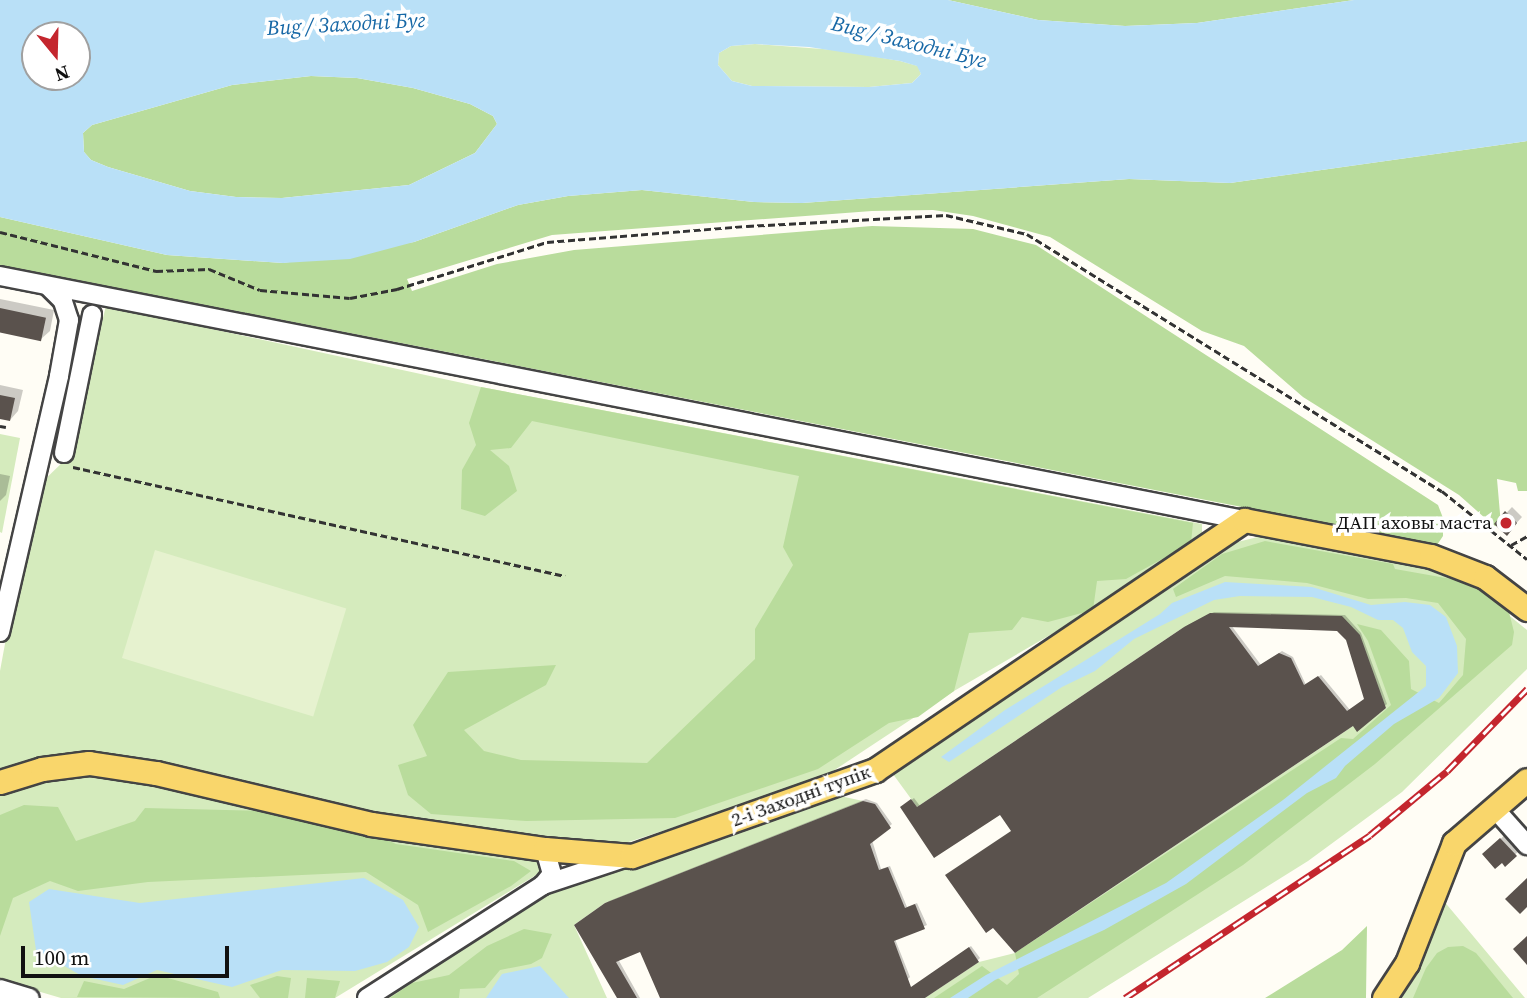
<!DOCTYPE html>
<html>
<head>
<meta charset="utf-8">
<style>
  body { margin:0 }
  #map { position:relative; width:1527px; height:998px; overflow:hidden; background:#fffdf5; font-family:"Source Serif 4",serif }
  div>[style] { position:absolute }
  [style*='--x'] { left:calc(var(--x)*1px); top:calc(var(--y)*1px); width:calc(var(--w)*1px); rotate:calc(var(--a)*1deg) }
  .green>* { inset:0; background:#d5ebbd }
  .forest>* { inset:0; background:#b9dc9c }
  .pitch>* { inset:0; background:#e6f2cf; transform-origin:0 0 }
  .water>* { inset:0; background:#b9e0f7 }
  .shadow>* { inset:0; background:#0003 }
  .building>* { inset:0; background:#5a524d; transform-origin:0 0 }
  .path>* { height:2.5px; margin-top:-1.25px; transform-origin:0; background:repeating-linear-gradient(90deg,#333 0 7px,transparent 0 10.5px) }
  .roads { filter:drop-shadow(2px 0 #444) drop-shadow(-2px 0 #444) drop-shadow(0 2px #444) drop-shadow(0 -2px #444) }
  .minor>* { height:18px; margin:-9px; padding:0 9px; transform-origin:9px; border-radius:9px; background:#fff }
  .major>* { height:23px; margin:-11.5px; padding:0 11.5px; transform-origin:11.5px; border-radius:11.5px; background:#f9d66b }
  .rail>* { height:7px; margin-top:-3.5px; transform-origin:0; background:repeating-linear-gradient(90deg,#fff 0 13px,#c4262e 0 26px); box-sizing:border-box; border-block:2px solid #c4262e }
  .dots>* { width:19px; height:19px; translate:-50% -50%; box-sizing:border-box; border:4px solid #fff; border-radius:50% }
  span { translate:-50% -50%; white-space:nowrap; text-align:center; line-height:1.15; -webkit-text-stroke:7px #fff; paint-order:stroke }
  .poi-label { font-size:19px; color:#111 }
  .right { translate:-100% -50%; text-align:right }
  .street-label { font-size:19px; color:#111 }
  .water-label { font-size:21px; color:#1768a6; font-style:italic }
  .north { position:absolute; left:21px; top:21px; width:70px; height:70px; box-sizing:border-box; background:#fff; border:2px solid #a0a0a0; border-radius:50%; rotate:161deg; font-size:19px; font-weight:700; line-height:28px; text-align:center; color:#111 }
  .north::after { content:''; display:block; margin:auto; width:24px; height:32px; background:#c4262e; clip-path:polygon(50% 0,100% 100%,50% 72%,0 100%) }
  .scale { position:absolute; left:21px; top:946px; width:208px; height:32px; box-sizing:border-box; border:4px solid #111; border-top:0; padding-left:9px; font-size:21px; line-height:24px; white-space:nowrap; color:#111; -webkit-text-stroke:5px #fff; paint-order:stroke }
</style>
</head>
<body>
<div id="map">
  <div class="green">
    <i style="clip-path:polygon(755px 44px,836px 50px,900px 61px,918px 66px,921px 74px,912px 83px,869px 87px,752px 86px,732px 81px,718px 65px,719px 53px,731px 46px)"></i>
    <i style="clip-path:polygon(106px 306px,481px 387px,1202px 524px,1202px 535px,1093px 610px,954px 691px,821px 779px,546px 869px,335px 998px,61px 998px,0 980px,0 671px,33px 491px,68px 457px)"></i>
    <i style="clip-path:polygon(0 434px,20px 438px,2px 533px,0 532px)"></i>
    <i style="clip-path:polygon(1266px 535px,1397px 560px,1462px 577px,1527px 630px,1527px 669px,1402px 792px,1308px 861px,1088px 998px,925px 998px,979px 962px,1015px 953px,1353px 726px,1386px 708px,1342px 616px,1184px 627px,917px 807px,890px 770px,1221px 546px)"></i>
    <i style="clip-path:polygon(840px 796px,863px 801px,605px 903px,574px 925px,607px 998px,381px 998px,548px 893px)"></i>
    <i style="clip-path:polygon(1443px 900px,1525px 998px,1399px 998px,1415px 970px)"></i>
  </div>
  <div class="forest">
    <i style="clip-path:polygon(948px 0,1354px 0,1197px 23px,1125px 26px,1038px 20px)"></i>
    <i style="clip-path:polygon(311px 76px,357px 78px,413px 88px,470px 104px,493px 116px,497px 124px,475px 153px,409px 185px,282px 198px,236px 197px,190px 191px,108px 167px,91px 160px,84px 152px,83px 133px,92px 125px,232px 85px)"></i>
    <i style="clip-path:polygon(1527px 141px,1527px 491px,1518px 491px,1516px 483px,1497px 479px,1501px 525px,1494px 526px,1459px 495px,1303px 397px,1244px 346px,1202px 331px,1050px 237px,973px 216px,933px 210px,872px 211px,552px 235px,407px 279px,412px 291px,497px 264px,574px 250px,872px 226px,973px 229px,1036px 245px,1438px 505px,1443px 518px,1443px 536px,1437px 545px,0 265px,0 217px,167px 255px,283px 263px,414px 242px,518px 205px,568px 196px,642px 190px,754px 202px,802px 203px,1129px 179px,1230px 183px)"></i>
    <i style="clip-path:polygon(481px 387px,1193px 523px,1191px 543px,1126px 579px,1097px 581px,1093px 610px,1048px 622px,1022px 617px,1012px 630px,969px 633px,954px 691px,918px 717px,889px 723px,818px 769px,675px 818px,526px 821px,431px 814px,408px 795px,398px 765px,427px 756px,413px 725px,448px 672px,556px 665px,546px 685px,464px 730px,484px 751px,521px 760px,647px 763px,755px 659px,755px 629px,793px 565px,783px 547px,799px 476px,532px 421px,511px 448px,490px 450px,509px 466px,517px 491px,485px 516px,461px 509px,462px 470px,476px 445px,469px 423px)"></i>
    <i style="clip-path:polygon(1265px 541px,1393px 564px,1395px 569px,1474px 583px,1508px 608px,1514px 632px,1512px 645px,1375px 764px,1243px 865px,1037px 998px,934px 998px,982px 966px,1007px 985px,1019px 974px,1015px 953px,1341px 738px,1353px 739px,1391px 705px,1368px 641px,1357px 624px,1381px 630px,1409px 661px,1411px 689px,1439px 703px,1463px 675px,1466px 639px,1438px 603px,1406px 598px,1368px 599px,1307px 583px,1225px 576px,1176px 597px,1173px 589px,1222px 554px)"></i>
    <i style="clip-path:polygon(24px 805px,58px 807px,76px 841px,135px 821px,145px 808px,267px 811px,349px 824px,396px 844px,514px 861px,531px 871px,511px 886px,428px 932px,418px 905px,366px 872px,148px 882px,78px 891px,50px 881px,13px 898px,0 936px,0 815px)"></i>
    <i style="clip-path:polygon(1367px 926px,1366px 998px,1265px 998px,1342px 950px)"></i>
    <i style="clip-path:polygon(524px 929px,552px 934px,542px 958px,531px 964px,500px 970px,485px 988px,460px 989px,459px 998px,390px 998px,412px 983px,449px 975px,487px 946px)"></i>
    <i style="clip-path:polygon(1463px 946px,1476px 953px,1513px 998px,1413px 998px,1426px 968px,1437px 953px,1448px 947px)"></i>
    <i style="clip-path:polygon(157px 975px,218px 992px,220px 998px,77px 997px,84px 981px,124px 989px)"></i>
    <i style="clip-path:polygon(277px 976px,291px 978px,288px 998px,260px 998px,250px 985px)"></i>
    <i style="clip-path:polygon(307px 978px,340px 981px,335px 998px,305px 998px)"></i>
  </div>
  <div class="pitch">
    <i style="left:155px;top:550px;width:200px;height:113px;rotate:17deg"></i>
  </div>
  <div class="water">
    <i style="clip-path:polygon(evenodd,0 0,948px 0,1038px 20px,1125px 26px,1197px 23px,1354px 0,1527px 0,1527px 141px,1230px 183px,1129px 179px,802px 203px,754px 202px,642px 190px,568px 196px,518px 205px,414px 242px,350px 259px,283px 263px,167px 255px,0 217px,0 0,35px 35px,77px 35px,77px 77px,35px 77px,35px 35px,0 0,755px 44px,809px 47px,900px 61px,917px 66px,921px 74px,912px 83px,869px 87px,752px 86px,732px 81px,718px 65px,719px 53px,731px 46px,755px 44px,0 0,311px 76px,357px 78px,413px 88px,470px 104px,493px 116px,497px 124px,475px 153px,409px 185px,282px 198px,236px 197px,190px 191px,108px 167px,91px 160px,84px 152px,83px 133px,92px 125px,232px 85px,311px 76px)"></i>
    <i style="clip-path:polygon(1225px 582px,1312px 587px,1371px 605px,1405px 602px,1430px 605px,1446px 617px,1457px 646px,1458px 673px,1439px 698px,1394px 724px,1345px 766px,1336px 778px,1307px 793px,1186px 884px,1104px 930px,995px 980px,968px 998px,950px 998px,986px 975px,1166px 883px,1283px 800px,1426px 686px,1426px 666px,1412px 652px,1403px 628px,1393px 620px,1378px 620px,1351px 607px,1312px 597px,1240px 596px,1214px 600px,1134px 639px,1095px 671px,1062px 687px,949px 762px,941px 757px,1005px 710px,1160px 614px,1172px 603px)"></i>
    <i style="clip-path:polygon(364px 878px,403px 900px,419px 927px,409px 947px,387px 962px,355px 971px,282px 970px,232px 987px,157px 970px,123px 985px,82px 976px,36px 950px,29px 902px,49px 889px,140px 903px)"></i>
    <i style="clip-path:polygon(540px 966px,569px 998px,486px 998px,502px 974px)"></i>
  </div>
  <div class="shadow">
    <i style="clip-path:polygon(0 299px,54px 310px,50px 331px,41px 339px,0 331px)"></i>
    <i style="clip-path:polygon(0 385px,23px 390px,18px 411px,10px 420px,0 417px)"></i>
    <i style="clip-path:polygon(0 474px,10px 476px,6px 495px,0 501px)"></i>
    <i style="clip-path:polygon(1512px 507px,1522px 517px,1512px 528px,1496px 524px)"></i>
    <i style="clip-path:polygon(evenodd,1214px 612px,1345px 615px,1361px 633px,1387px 704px,1358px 729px,1353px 723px,1013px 831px,1000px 812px,934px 855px,904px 805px,914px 798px,920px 806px,1188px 625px,1214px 612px,1231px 625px,1338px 629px,1348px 640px,1366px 699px,1350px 710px,1321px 675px,1306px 685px,1293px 657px,1282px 651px,1261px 665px,1231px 625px)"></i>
    <i style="clip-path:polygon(866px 799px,877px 803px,892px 824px,872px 840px,881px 869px,890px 866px,907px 907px,917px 903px,927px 925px,895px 939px,910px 977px,908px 979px,858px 998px,665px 998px,640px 950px,618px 959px,640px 998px,619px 998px,578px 923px,609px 901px)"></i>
    <i style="clip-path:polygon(1506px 834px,1521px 849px,1505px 864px,1484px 854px)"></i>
    <i style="clip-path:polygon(971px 946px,980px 958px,978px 960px,922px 998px,897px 998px)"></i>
  </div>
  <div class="building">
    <i style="left:0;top:308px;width:47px;height:24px;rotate:12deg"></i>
    <i style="clip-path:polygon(0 395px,15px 398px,10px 421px,0 419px)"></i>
    <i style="clip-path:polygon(1505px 511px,1517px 523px,1507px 536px,1494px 524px)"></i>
    <i style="clip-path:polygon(evenodd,1210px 613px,1342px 616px,1360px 635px,1386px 708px,1357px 732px,1353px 726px,1015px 953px,993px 928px,986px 933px,945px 875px,1011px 831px,1000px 815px,934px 858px,900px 807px,911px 799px,917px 807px,1184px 627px,1210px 613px,1229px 627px,1337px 631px,1346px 640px,1364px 699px,1347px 711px,1318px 676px,1304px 685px,1291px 658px,1279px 653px,1258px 666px,1229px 627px)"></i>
    <i style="clip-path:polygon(863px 801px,875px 804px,891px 828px,870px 844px,879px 870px,888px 867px,905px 908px,915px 904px,925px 929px,894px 941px,911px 987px,969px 947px,979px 962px,925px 998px,660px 998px,640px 952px,616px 962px,637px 998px,617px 998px,574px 925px,605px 903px)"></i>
    <i style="clip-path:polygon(1500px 838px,1517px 856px,1505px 867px,1502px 863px,1495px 869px,1482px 854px)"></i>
    <i style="clip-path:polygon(1527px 878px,1527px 907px,1520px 914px,1505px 899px)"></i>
    <i style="clip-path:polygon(1527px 936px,1527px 965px,1513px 949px)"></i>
  </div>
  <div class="path">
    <i style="--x:0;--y:232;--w:161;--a:14"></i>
    <i style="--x:156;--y:271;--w:53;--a:-2.2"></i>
    <i style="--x:209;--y:269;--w:55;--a:22.4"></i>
    <i style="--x:260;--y:290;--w:90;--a:5.1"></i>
    <i style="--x:350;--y:298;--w:48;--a:-10.8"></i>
    <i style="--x:397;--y:289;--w:157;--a:-17.4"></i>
    <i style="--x:547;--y:242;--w:201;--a:-4.6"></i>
    <i style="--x:747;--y:226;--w:199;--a:-3.2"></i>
    <i style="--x:946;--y:215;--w:83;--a:13.2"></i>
    <i style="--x:1027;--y:234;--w:488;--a:31.8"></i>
    <i style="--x:1442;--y:491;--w:109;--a:38.7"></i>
    <i style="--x:0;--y:426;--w:6;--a:9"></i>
    <i style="--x:73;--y:467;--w:504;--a:12.49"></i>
    <i style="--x:1511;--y:545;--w:18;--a:-29"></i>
  </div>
  <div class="roads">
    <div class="minor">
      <i style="--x:0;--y:276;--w:1268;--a:11.1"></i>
      <i style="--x:64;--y:453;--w:141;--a:-78.5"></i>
      <i style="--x:0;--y:632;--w:263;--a:-77"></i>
      <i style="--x:59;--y:376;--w:57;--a:-79.9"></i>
      <i style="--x:69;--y:320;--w:20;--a:-108"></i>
      <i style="--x:63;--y:301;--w:20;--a:-135"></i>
      <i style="--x:1494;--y:808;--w:50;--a:48.3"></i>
      <i style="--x:543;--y:885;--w:14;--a:-51"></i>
      <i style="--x:552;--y:874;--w:26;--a:-106"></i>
      <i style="--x:0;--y:989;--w:31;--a:17"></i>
      <i style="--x:367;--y:998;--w:209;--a:-32.7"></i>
      <i style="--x:543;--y:885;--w:85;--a:-18.4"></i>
    </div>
    <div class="major">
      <i style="--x:0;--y:782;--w:44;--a:-17.2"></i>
      <i style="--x:42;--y:769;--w:47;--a:-7.3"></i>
      <i style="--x:89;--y:763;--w:68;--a:8.5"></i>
      <i style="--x:156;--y:773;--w:221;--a:13.3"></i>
      <i style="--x:371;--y:824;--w:176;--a:8.2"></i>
      <i style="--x:545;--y:849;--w:87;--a:4.6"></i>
      <i style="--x:632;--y:856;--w:258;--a:-19.5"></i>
      <i style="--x:875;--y:770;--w:446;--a:-34.1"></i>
      <i style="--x:1244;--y:520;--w:190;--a:10.9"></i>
      <i style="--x:1431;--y:556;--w:58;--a:21.3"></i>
      <i style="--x:1485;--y:577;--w:53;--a:37.3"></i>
      <i style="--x:1384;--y:998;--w:42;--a:-56.7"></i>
      <i style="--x:1407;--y:963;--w:129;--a:-68.6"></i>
      <i style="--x:1454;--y:843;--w:96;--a:-40.8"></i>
    </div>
  </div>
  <div class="rail">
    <i style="--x:1125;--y:998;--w:294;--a:-33.6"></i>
    <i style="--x:1370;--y:835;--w:100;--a:-39.7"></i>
    <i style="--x:1447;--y:771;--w:115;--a:-45.7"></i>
  </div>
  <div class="dots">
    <i style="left:1506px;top:523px;background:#c4262e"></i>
  </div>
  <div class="poi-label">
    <span class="right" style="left:1492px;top:523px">ДАП аховы маста</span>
  </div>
  <div class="street-label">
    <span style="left:801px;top:796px;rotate:-20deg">2-і Заходні тупік</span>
  </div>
  <div class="water-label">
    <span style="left:346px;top:24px;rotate:-3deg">Bug / Заходні Буг</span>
    <span style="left:909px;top:42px;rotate:14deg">Bug / Заходні Буг</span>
  </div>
  <div class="north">N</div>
  <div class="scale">100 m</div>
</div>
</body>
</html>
